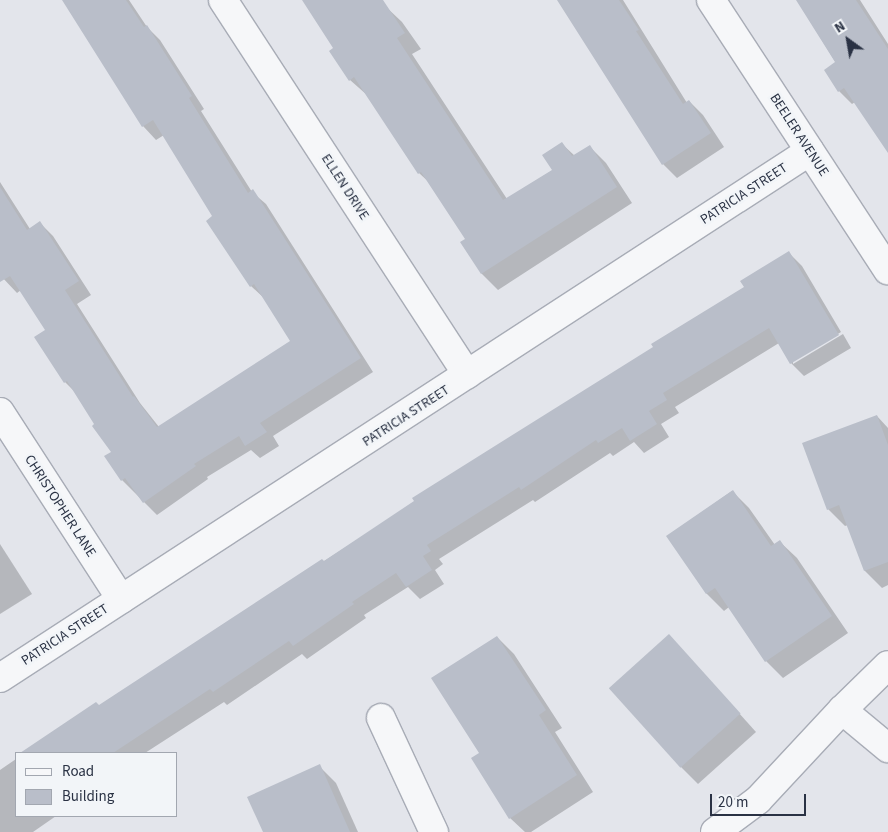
<!DOCTYPE html>
<html>
<head>
<meta charset="utf-8">
<style>
  body { margin:0 }
  #map { position:relative; width:888px; height:832px; overflow:hidden; background:#e3e5eb; font-family:"Source Sans 3",sans-serif }
  div>[style] { position:absolute }
  [style*='--x'] { left:calc(var(--x)*1px); top:calc(var(--y)*1px); width:calc(var(--w)*1px); rotate:calc(var(--a)*1deg) }
  .shadow>* { inset:0; background:#0003 }
  .building>* { inset:0; background:#b9bec9; transform-origin:0 0 }
  .roads { filter:drop-shadow(1px 0 #a8acb6) drop-shadow(-1px 0 #a8acb6) drop-shadow(0 1px #a8acb6) drop-shadow(0 -1px #a8acb6) }
  .minor>* { height:28px; margin:-14px; padding:0 14px; transform-origin:14px; border-radius:14px; background:#f6f7f9 }
  span { translate:-50% -50%; white-space:nowrap; text-align:center; line-height:1.15; -webkit-text-stroke:5px #f2f5f8; paint-order:stroke }
  .street-label { font-size:14px; color:#2a3244 }
  .legend { position:absolute; left:15px; top:752px; width:162px; height:65px; box-sizing:border-box; background:#f2f5f8; border:1px solid #a2a7b0; margin:0; padding:6px 9px; list-style:none; font-size:15px; color:#2a3244 }
  .legend li { display:flex; align-items:center; gap:10px; height:25px }
  .legend b { width:25px; border:1px solid #a2a7b0 }
  .north { position:absolute; left:823px; top:15px; width:50px; height:50px; -webkit-text-stroke:4px #f2f5f8; paint-order:stroke; rotate:328deg; font-size:14px; font-weight:700; line-height:20px; text-align:center; color:#2a3244 }
  .north::after { content:''; display:block; margin:auto; width:18px; height:22px; background:#2a3244; clip-path:polygon(50% 0,100% 100%,50% 72%,0 100%) }
  .scale { position:absolute; left:710px; top:794px; width:96px; height:22px; box-sizing:border-box; border:2px solid #2a3244; border-top:0; padding-left:6px; font-size:15px; line-height:18px; white-space:nowrap; color:#2a3244; -webkit-text-stroke:4px #f2f5f8; paint-order:stroke }
</style>
</head>
<body>
<div id="map">
  <div class="shadow">
    <i style="clip-path:polygon(63px 0,129px 0,147px 27px,160px 40px,204px 109px,201px 111px,252px 192px,266px 204px,373px 372px,273px 436px,279px 446px,260px 458px,251px 450px,207px 477px,208px 479px,157px 515px,122px 480px,112px 452px,78px 395px,65px 382px,47px 330px,21px 290px,17px 293px,0 275px,0 182px,30px 229px,40px 223px,53px 236px,91px 295px,77px 304px,140px 403px,159px 427px,292px 342px,265px 299px,251px 286px,214px 217px,164px 135px,156px 140px,143px 126px)"></i>
    <i style="clip-path:polygon(304px 0,371px 0,385px 6px,402px 22px,421px 49px,412px 54px,507px 199px,553px 170px,562px 144px,575px 156px,590px 147px,606px 163px,632px 203px,498px 290px,482px 274px,462px 242px,467px 239px,432px 185px,419px 173px,367px 95px,350px 80px,331px 51px,335px 48px)"></i>
    <i style="clip-path:polygon(558px 0,623px 0,687px 103px,689px 101px,703px 115px,724px 147px,677px 178px,663px 164px)"></i>
    <i style="clip-path:polygon(797px 0,860px 0,888px 44px,888px 150px,855px 102px,852px 104px,839px 91px,836px 63px)"></i>
    <i style="clip-path:polygon(789px 253px,802px 266px,841px 332px,793px 361px,793px 364px,843px 334px,851px 348px,804px 376px,791px 363px,779px 343px,675px 407px,679px 413px,661px 424px,669px 437px,644px 453px,634px 442px,613px 456px,610px 453px,535px 502px,533px 500px,439px 559px,443px 564px,435px 570px,444px 584px,420px 599px,408px 587px,364px 615px,366px 618px,307px 659px,302px 654px,227px 705px,224px 702px,145px 753px,26px 753px,655px 348px,745px 287px)"></i>
    <i style="clip-path:polygon(877px 416px,888px 428px,888px 585px,882px 588px,865px 571px,848px 525px,845px 526px,828px 509px)"></i>
    <i style="clip-path:polygon(732px 491px,749px 508px,775px 545px,780px 542px,797px 558px,848px 633px,783px 678px,766px 661px,729px 607px,724px 611px,707px 594px,668px 536px)"></i>
    <i style="clip-path:polygon(0 544px,32px 594px,0 614px)"></i>
    <i style="clip-path:polygon(497px 637px,514px 654px,562px 728px,555px 732px,593px 792px,531px 832px,525px 832px,510px 818px)"></i>
    <i style="clip-path:polygon(685px 653px,756px 732px,698px 784px,681px 767px)"></i>
    <i style="clip-path:polygon(16px 759px,16px 816px,56px 816px,33px 832px,0 832px,0 770px)"></i>
    <i style="clip-path:polygon(319px 766px,336px 783px,358px 832px,264px 832px)"></i>
  </div>
  <div class="building">
    <i style="clip-path:polygon(62px 0,126px 0,144px 27px,147px 25px,192px 96px,189px 98px,248px 193px,253px 189px,361px 358px,260px 423px,267px 432px,245px 446px,239px 436px,194px 464px,196px 466px,143px 503px,125px 478px,121px 481px,104px 456px,111px 452px,92px 426px,94px 424px,67px 381px,64px 383px,34px 337px,45px 330px,10px 276px,0 282px,0 187px,27px 230px,40px 221px,79px 281px,65px 290px,133px 397px,134px 396px,157px 427px,290px 341px,254px 284px,250px 287px,206px 221px,212px 216px,153px 120px,142px 127px)"></i>
    <i style="clip-path:polygon(302px 0,383px 0,405px 33px,397px 38px,503px 200px,552px 170px,542px 155px,562px 142px,572px 156px,590px 145px,617px 187px,481px 274px,460px 242px,465px 239px,421px 172px,418px 174px,354px 77px,349px 81px,329px 51px,333px 48px)"></i>
    <i style="clip-path:polygon(557px 0,619px 0,639px 30px,636px 31px,683px 104px,689px 100px,711px 133px,662px 165px)"></i>
    <i style="clip-path:polygon(796px 0,856px 0,888px 49px,888px 153px,844px 88px,838px 92px,824px 70px,835px 62px)"></i>
    <i style="clip-path:polygon(789px 251px,839px 335px,790px 364px,769px 328px,663px 393px,667px 400px,649px 411px,657px 424px,630px 441px,622px 428px,598px 443px,596px 440px,521px 490px,519px 487px,427px 545px,431px 551px,423px 556px,432px 570px,406px 587px,396px 573px,352px 602px,354px 604px,293px 646px,289px 641px,213px 692px,210px 689px,113px 753px,20px 753px,96px 702px,99px 705px,322px 559px,324px 561px,414px 501px,412px 498px,653px 347px,651px 344px,744px 287px,740px 281px)"></i>
    <i style="clip-path:polygon(877px 415px,888px 445px,888px 562px,864px 571px,839px 505px,827px 510px,802px 443px)"></i>
    <i style="clip-path:polygon(733px 490px,771px 546px,780px 540px,832px 616px,765px 662px,715px 588px,706px 594px,666px 536px)"></i>
    <i style="left:669px;top:634px;width:107px;height:81px;rotate:48deg"></i>
    <i style="clip-path:polygon(497px 636px,546px 710px,539px 715px,577px 775px,509px 819px,471px 758px,479px 753px,431px 678px)"></i>
    <i style="clip-path:polygon(320px 764px,350px 832px,263px 832px,247px 797px)"></i>
  </div>
  <div class="roads">
    <div class="minor">
      <i style="--x:223;--y:0;--w:447;--a:56.9"></i>
      <i style="--x:711;--y:0;--w:323;--a:56.8"></i>
      <i style="--x:0;--y:412;--w:223;--a:57.1"></i>
      <i style="--x:0;--y:678;--w:966;--a:-33.05"></i>
      <i style="--x:842;--y:710;--w:60;--a:39.6"></i>
      <i style="--x:381;--y:718;--w:126;--a:65.1"></i>
      <i style="--x:715;--y:832;--w:54;--a:-36.7"></i>
      <i style="--x:758;--y:800;--w:123;--a:-47"></i>
      <i style="--x:842;--y:710;--w:64;--a:-44.4"></i>
    </div>
  </div>
  <div class="street-label">
    <span style="left:799px;top:135px;rotate:57deg">BEELER AVENUE</span>
    <span style="left:345px;top:187px;rotate:57deg">ELLEN DRIVE</span>
    <span style="left:744px;top:194px;rotate:-33deg">PATRICIA STREET</span>
    <span style="left:406px;top:416px;rotate:-33deg">PATRICIA STREET</span>
    <span style="left:60px;top:506px;rotate:57deg">CHRISTOPHER LANE</span>
    <span style="left:65px;top:635px;rotate:-33deg">PATRICIA STREET</span>
  </div>
  <ul class="legend">
  <li><b style="height:6px;background:#f6f7f9"></b>Road</li>
  <li><b style="height:14px;background:#b9bec9"></b>Building</li>
  </ul>
  <div class="north">N</div>
  <div class="scale">20 m</div>
</div>
</body>
</html>
